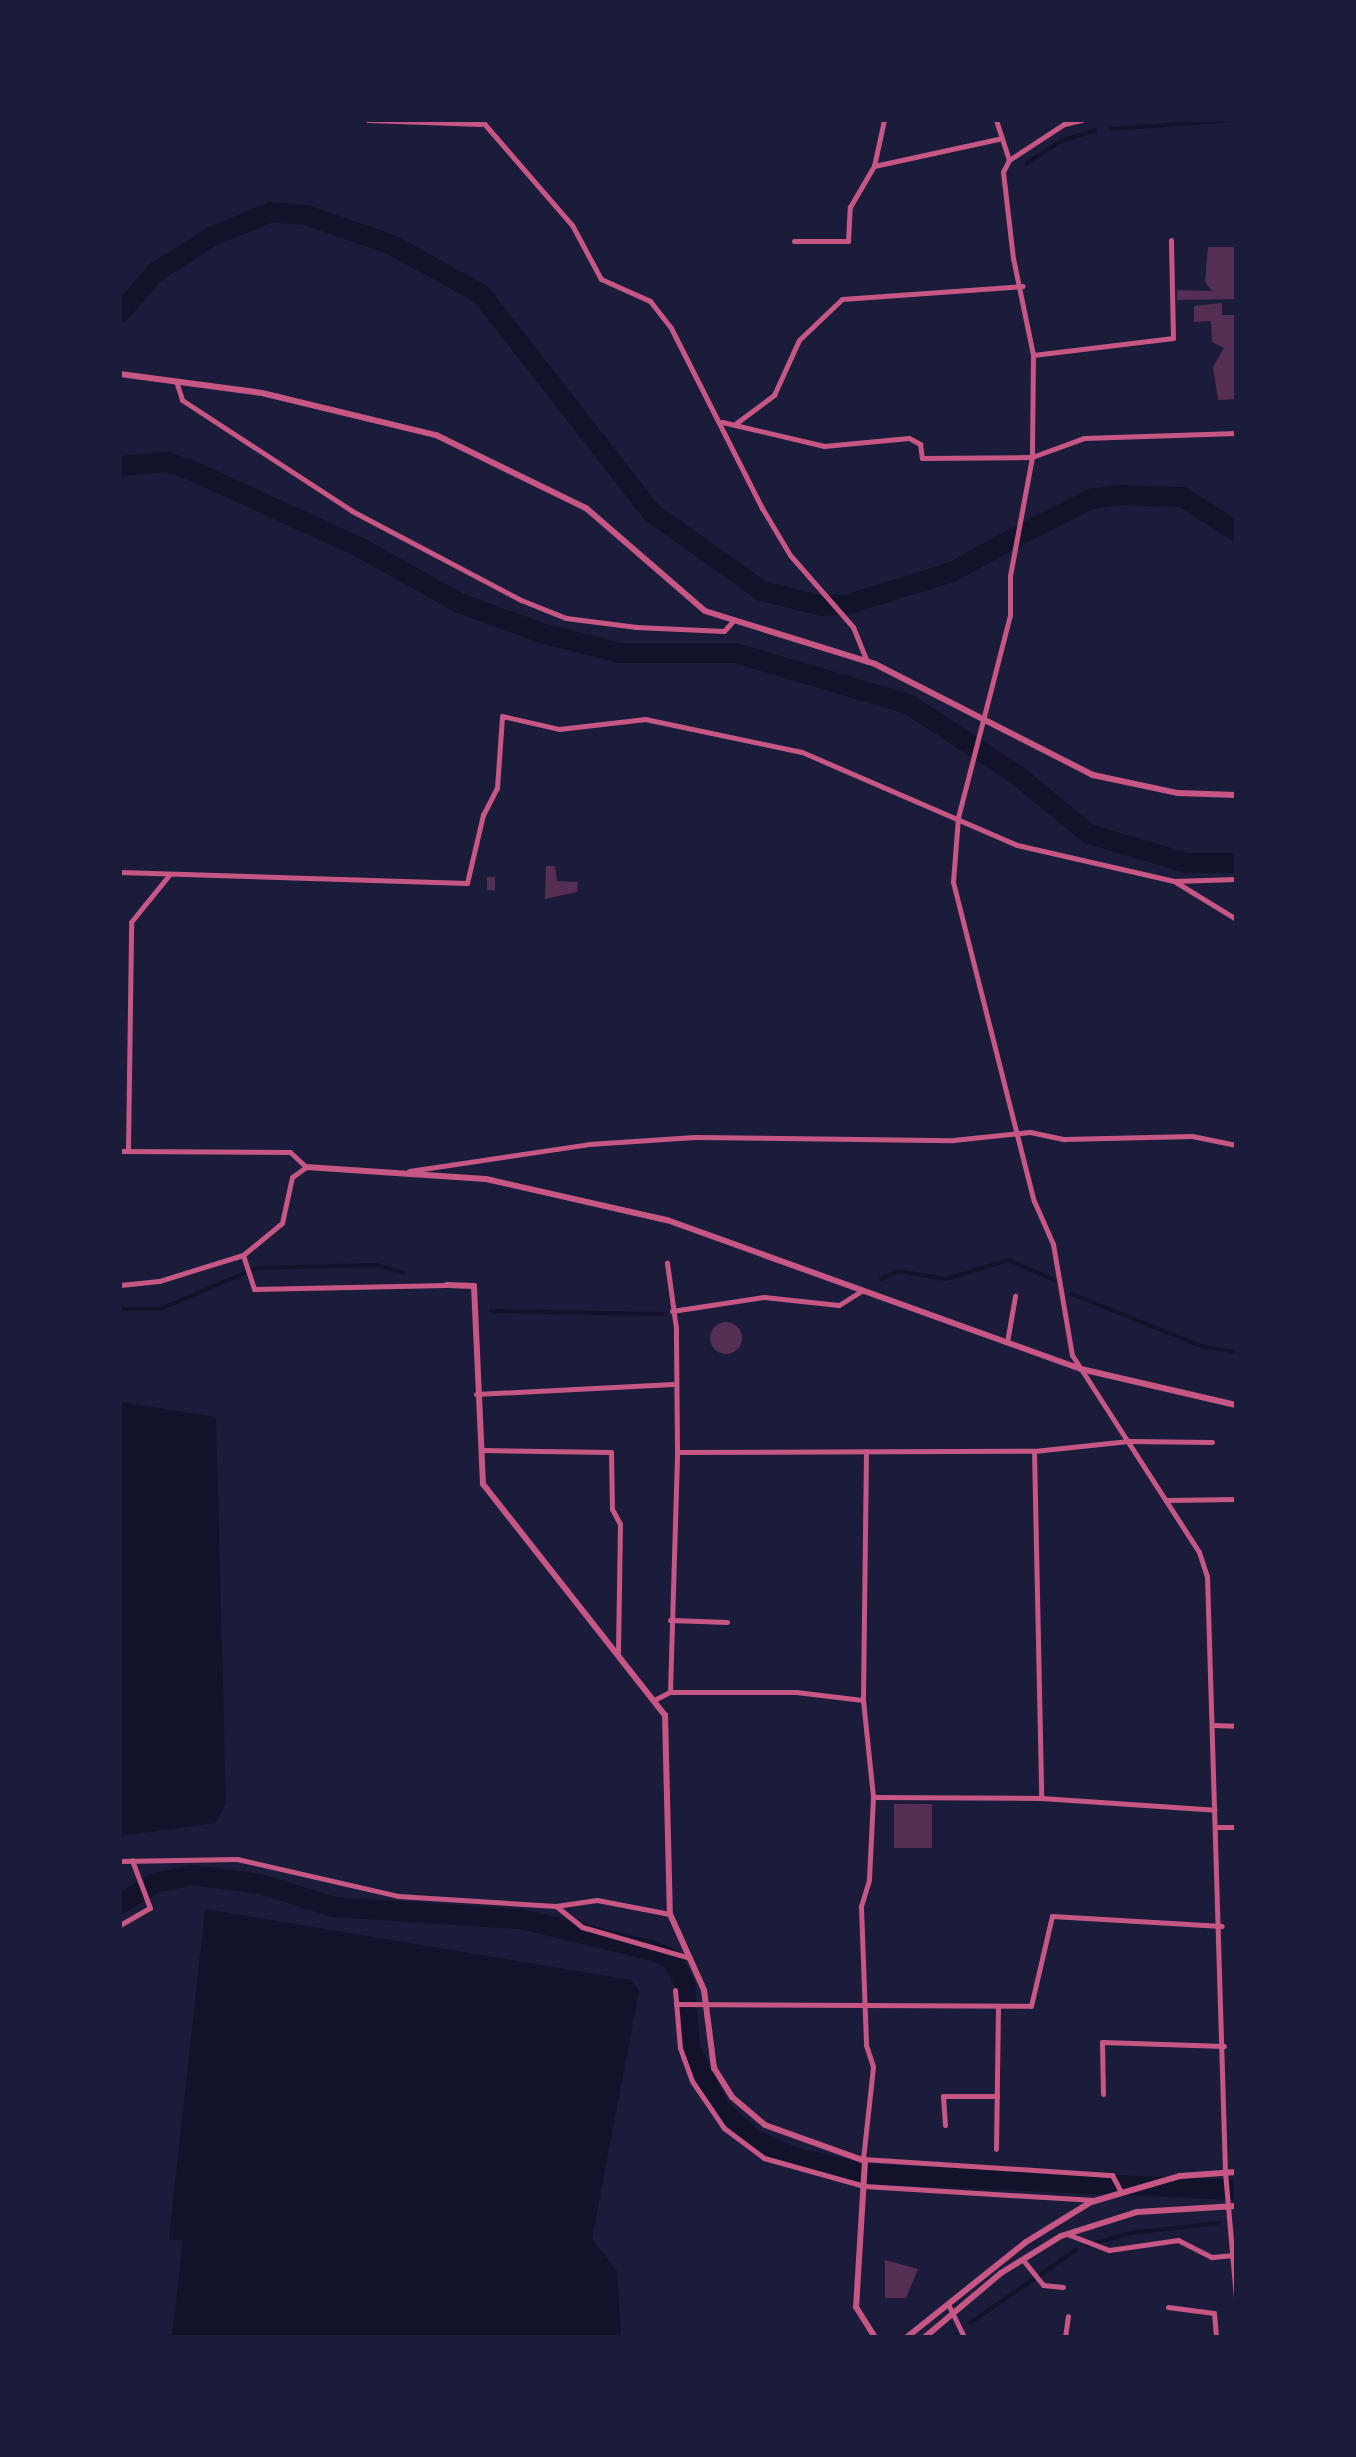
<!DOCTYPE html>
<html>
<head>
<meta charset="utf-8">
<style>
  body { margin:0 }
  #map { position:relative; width:1356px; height:2457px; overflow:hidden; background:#1b1b3a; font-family:Lato,sans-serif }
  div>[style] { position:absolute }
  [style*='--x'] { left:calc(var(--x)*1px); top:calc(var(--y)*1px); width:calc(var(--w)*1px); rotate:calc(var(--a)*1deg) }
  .water>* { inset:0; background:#12122b }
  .stream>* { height:4px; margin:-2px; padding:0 2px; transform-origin:2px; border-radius:2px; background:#12122b }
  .river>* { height:20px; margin:-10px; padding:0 10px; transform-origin:10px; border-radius:10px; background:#12122b }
  .building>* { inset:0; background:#542f53; transform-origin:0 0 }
  .round { border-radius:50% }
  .minor>* { height:5px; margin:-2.5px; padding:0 2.5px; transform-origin:2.5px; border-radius:2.5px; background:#c65784 }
  .tertiary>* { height:6px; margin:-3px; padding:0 3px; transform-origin:3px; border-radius:3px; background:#c65784 }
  span { translate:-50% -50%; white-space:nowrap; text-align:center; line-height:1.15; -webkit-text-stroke:9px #1b1b3a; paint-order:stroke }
  .frame { position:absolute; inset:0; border:122px solid #1b1b3a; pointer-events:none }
</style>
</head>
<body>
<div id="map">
  <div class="water">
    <i style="clip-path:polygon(120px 1402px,216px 1417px,226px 1804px,216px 1823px,120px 1836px)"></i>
    <i style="clip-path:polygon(205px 1909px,631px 1980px,639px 1991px,592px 2239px,617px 2271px,621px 2337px,172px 2337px,183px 2241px,169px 2239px)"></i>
  </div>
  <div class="stream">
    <i style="--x:1111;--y:129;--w:125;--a:-4.1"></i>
    <i style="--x:1027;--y:163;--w:38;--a:-33"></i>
    <i style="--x:1059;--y:142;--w:38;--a:-18"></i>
    <i style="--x:881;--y:1279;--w:19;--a:-25"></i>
    <i style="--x:898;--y:1271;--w:49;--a:9.5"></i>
    <i style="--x:946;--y:1279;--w:66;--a:-16.8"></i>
    <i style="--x:1009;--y:1260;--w:51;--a:24.1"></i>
    <i style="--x:1072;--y:1294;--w:142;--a:21.9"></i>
    <i style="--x:1204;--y:1347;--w:32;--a:9"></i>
    <i style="--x:120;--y:1309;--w:40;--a:0"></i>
    <i style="--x:160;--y:1309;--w:105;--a:-22.9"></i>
    <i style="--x:257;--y:1268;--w:119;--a:-1.4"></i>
    <i style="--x:376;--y:1265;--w:29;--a:16"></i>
    <i style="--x:491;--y:1311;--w:172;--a:1"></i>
    <i style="--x:1087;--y:2245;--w:46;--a:-15.3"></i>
    <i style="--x:1131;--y:2233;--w:89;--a:-6.5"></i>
    <i style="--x:970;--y:2323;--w:129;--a:-34.6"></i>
    <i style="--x:953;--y:2337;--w:4;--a:-45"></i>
  </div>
  <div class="river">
    <i style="--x:120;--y:313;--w:55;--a:-48.7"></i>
    <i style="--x:156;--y:272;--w:65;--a:-32.5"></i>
    <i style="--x:211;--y:237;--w:65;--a:-22.6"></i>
    <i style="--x:271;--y:212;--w:35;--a:5"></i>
    <i style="--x:306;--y:215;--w:91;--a:19.2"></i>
    <i style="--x:392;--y:245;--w:102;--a:28.8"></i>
    <i style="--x:481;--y:294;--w:278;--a:52"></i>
    <i style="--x:652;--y:513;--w:135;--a:35.3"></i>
    <i style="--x:762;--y:591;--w:62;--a:14"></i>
    <i style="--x:822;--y:606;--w:27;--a:-4"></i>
    <i style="--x:849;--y:604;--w:108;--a:-17.3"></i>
    <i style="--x:952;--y:572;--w:68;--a:-28.8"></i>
    <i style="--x:120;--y:466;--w:47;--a:-4.9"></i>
    <i style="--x:167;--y:462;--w:28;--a:19"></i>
    <i style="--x:193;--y:471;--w:185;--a:24.6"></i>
    <i style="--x:361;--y:548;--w:112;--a:29.3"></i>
    <i style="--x:459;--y:603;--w:91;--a:19.8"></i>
    <i style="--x:545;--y:634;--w:77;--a:14.2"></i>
    <i style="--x:620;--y:653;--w:115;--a:0"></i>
    <i style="--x:735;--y:653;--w:180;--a:16.4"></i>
    <i style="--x:908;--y:704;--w:130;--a:33.1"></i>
    <i style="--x:1017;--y:775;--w:93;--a:39.3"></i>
    <i style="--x:1089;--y:834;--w:102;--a:16.5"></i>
    <i style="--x:1187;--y:863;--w:49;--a:0"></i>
    <i style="--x:1020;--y:535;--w:80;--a:-26.9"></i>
    <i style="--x:1091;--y:499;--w:27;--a:-8"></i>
    <i style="--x:1118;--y:495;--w:64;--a:1.8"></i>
    <i style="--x:1182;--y:497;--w:64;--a:32.2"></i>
    <i style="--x:120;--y:1904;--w:41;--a:-31"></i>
    <i style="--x:155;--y:1883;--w:38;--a:-12"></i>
    <i style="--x:192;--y:1875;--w:69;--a:7.5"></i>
    <i style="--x:260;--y:1884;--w:77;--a:17.3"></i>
    <i style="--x:334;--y:1907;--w:187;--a:3.7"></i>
    <i style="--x:521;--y:1919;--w:137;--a:13.5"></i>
    <i style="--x:654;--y:1951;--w:21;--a:25"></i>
    <i style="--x:673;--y:1960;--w:28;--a:64"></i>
    <i style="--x:685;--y:1985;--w:62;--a:85.4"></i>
    <i style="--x:690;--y:2047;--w:67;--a:64.2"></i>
    <i style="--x:719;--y:2107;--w:45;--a:43.2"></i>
    <i style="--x:752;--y:2138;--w:44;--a:25.4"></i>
    <i style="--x:792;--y:2157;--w:78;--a:12.6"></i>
    <i style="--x:868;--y:2174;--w:368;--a:2.5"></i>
  </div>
  <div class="building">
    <i style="clip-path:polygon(1208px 247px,1236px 247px,1236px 299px,1177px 300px,1177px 290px,1212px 291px,1205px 282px)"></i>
    <i style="clip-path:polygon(1222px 303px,1222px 315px,1236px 315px,1236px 399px,1218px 400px,1213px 367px,1224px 348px,1212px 342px,1211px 321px,1194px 322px,1194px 306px)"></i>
    <i style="clip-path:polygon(546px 866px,555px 866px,557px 881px,578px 882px,577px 892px,545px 899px)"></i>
    <i style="left:487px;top:877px;width:8px;height:13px"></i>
    <i class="round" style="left:710px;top:1322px;width:32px;height:32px"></i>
    <i style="left:894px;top:1804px;width:38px;height:44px"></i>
    <i style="clip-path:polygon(885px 2260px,918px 2269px,906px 2298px,885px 2298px)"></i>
  </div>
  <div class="minor">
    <i style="--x:368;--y:120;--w:113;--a:2"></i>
    <i style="--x:481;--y:120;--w:139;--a:49.1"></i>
    <i style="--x:572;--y:225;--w:61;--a:61.8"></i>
    <i style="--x:601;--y:279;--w:54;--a:24.2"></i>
    <i style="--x:650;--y:301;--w:34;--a:52"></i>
    <i style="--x:671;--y:328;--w:202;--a:63.2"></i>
    <i style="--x:762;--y:508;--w:55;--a:59.2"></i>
    <i style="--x:790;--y:555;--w:96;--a:48.8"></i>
    <i style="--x:853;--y:627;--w:37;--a:68"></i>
    <i style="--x:996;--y:120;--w:42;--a:72"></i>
    <i style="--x:1009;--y:160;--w:13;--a:117"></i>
    <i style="--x:1003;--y:172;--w:87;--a:83.4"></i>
    <i style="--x:1013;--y:258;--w:99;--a:78.3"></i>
    <i style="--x:1033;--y:355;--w:102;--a:90.6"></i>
    <i style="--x:1032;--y:457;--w:121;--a:100.5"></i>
    <i style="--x:1010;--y:576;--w:39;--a:90"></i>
    <i style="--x:1010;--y:615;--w:209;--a:104.4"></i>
    <i style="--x:958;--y:817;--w:65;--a:94.4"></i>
    <i style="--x:953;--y:882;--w:329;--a:75.8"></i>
    <i style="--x:1034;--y:1201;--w:47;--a:66.2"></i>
    <i style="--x:1053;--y:1244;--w:113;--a:80.3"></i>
    <i style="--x:1072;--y:1355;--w:234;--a:57.2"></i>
    <i style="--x:1199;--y:1552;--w:25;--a:72"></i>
    <i style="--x:1207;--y:1576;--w:596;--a:88.27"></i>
    <i style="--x:1225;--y:2172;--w:127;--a:85"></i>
    <i style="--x:1009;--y:160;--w:66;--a:-33.2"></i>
    <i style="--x:1064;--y:124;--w:18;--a:-13"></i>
    <i style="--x:874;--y:166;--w:127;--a:-12.3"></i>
    <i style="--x:794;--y:241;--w:54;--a:0"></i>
    <i style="--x:848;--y:241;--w:34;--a:-87"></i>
    <i style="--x:850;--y:207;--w:48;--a:-59.7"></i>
    <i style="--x:874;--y:166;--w:47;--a:-77.7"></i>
    <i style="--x:1033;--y:355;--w:141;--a:-6.9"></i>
    <i style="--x:1173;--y:338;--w:98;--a:-91.2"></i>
    <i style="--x:176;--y:381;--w:20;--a:72"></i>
    <i style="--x:182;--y:400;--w:203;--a:33.1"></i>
    <i style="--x:352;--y:511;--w:191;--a:27.8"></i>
    <i style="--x:521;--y:600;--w:48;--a:21.8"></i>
    <i style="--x:566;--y:618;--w:71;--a:7.3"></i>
    <i style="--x:636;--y:627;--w:88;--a:2.6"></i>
    <i style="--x:724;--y:631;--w:13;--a:-48"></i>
    <i style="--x:722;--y:422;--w:105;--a:13.2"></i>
    <i style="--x:824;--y:446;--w:85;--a:-5.4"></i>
    <i style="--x:909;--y:438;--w:13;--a:29"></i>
    <i style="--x:920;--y:444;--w:14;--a:82"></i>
    <i style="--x:922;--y:458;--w:110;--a:-0.5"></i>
    <i style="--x:1032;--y:457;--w:55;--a:-20.1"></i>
    <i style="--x:1084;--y:438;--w:152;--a:-1.9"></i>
    <i style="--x:735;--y:424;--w:49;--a:-36.6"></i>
    <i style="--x:774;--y:395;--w:60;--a:-65.6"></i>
    <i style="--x:799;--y:340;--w:59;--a:-43.6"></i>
    <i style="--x:842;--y:299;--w:181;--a:-4.1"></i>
    <i style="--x:120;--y:872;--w:347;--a:1.8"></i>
    <i style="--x:467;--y:883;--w:70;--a:-76.8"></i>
    <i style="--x:483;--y:815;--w:30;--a:-63"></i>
    <i style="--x:497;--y:788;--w:72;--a:-86"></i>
    <i style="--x:502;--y:716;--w:58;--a:12.8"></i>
    <i style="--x:559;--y:729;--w:87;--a:-6.6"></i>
    <i style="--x:645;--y:719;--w:160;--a:11.9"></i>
    <i style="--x:802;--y:752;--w:234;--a:23.4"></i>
    <i style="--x:1017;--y:845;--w:161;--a:12.9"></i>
    <i style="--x:1174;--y:881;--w:73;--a:31.5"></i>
    <i style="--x:1174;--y:881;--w:62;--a:-1.8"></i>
    <i style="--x:128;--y:1150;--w:228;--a:-89.2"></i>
    <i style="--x:131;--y:922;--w:60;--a:-51"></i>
    <i style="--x:120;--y:1151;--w:170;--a:0.3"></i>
    <i style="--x:290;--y:1152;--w:22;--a:43"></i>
    <i style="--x:306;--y:1167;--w:17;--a:144"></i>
    <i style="--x:292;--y:1177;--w:47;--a:102.3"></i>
    <i style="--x:282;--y:1223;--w:50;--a:140.6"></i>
    <i style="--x:243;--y:1255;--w:88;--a:162.8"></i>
    <i style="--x:159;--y:1281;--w:39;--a:174"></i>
    <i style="--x:409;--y:1171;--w:182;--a:-8.5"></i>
    <i style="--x:589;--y:1144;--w:106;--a:-3.8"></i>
    <i style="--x:695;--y:1137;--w:258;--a:0.7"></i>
    <i style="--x:953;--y:1140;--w:77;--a:-5.9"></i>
    <i style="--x:1030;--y:1132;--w:35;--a:12"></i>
    <i style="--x:1064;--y:1139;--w:128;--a:-1.3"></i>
    <i style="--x:1192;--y:1136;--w:45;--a:11.6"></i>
    <i style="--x:243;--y:1255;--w:36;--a:72"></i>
    <i style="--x:254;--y:1289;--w:193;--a:-1.2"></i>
    <i style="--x:672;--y:1311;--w:93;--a:-8.7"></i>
    <i style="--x:764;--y:1297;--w:75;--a:6.1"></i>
    <i style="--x:839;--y:1305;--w:26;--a:-32"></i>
    <i style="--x:1007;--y:1342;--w:47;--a:-80.1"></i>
    <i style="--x:476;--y:1394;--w:197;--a:-2.9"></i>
    <i style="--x:482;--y:1450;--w:129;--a:0.9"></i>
    <i style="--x:611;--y:1452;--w:57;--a:89"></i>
    <i style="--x:612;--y:1509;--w:17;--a:62"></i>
    <i style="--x:620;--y:1524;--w:129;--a:90.9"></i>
    <i style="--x:866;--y:1451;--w:249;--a:90.7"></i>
    <i style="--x:863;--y:1700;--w:98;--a:84.1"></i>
    <i style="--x:873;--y:1797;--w:83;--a:92.8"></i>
    <i style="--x:869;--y:1880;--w:28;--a:107"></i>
    <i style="--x:861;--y:1907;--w:138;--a:87.9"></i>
    <i style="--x:866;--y:2045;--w:23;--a:72"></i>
    <i style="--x:873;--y:2067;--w:93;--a:96.2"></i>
    <i style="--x:863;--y:2159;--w:250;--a:3.7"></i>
    <i style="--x:1112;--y:2175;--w:19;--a:62"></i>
    <i style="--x:1034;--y:1451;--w:347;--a:88.8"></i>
    <i style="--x:677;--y:1452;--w:357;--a:-0.2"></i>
    <i style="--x:1034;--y:1451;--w:95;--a:-6.1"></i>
    <i style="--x:1128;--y:1441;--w:84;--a:0.7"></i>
    <i style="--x:1167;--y:1500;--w:69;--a:-0.8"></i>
    <i style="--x:670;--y:1620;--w:57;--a:2"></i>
    <i style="--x:670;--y:1692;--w:126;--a:0"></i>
    <i style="--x:796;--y:1692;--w:67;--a:6.8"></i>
    <i style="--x:656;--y:1699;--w:16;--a:-27"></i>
    <i style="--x:670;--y:1692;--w:240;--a:-88.3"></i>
    <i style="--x:677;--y:1452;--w:124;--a:-90.5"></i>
    <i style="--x:676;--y:1328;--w:66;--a:-97.9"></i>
    <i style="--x:1212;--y:1725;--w:24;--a:2"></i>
    <i style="--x:873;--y:1797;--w:168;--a:0.3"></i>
    <i style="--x:1041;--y:1798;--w:174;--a:3.9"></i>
    <i style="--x:1216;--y:1827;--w:20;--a:0"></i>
    <i style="--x:120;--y:1861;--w:117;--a:-1"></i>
    <i style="--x:237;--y:1859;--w:165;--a:12.9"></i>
    <i style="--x:398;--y:1896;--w:158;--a:3.6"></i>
    <i style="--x:556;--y:1906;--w:41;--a:-8.3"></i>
    <i style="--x:597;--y:1900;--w:74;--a:10.9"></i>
    <i style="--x:556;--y:1906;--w:33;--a:39"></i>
    <i style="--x:582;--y:1927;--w:112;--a:16"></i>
    <i style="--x:120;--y:1925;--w:34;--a:-30"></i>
    <i style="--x:150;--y:1908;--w:51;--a:-110.6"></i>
    <i style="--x:675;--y:1990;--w:58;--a:85.1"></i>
    <i style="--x:680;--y:2048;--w:35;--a:70"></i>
    <i style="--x:692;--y:2081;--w:57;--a:55.8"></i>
    <i style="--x:724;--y:2128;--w:50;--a:36.9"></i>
    <i style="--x:764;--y:2158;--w:104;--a:15.6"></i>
    <i style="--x:864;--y:2186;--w:231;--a:3.5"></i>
    <i style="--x:676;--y:2004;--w:355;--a:0.3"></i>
    <i style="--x:1031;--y:2006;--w:92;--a:-76.9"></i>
    <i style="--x:1052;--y:1916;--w:170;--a:3.4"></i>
    <i style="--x:1103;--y:2094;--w:52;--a:-91.1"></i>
    <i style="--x:1102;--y:2042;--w:122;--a:1.9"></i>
    <i style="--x:945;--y:2125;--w:29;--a:-94"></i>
    <i style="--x:943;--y:2096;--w:54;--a:0"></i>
    <i style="--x:996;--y:2149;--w:143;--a:-89.2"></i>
    <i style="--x:1067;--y:2234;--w:45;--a:20.9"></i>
    <i style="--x:1109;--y:2250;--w:70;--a:-8.2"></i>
    <i style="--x:1178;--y:2240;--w:38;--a:27"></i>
    <i style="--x:1212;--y:2257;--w:22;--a:-5"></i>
    <i style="--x:1023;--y:2260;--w:32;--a:51"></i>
    <i style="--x:1043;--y:2285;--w:20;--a:6"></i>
    <i style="--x:948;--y:2304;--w:37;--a:64"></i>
    <i style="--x:1168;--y:2307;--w:46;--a:7.4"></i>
    <i style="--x:1214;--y:2313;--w:24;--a:85"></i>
    <i style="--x:1065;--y:2337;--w:21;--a:-82"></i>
  </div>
  <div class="tertiary">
    <i style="--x:120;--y:374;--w:143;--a:7.6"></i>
    <i style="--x:262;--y:393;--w:179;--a:13.6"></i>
    <i style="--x:436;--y:435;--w:167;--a:26"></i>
    <i style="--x:586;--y:508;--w:157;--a:40.9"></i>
    <i style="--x:705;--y:611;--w:178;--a:17.3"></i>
    <i style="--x:875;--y:664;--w:245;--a:27"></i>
    <i style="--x:1093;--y:775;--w:87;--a:12"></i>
    <i style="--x:1178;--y:793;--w:58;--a:2"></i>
    <i style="--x:306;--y:1167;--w:180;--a:3.8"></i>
    <i style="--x:486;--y:1179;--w:186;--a:12.8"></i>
    <i style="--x:667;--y:1220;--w:440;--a:19.8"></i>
    <i style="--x:1081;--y:1369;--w:159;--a:13.1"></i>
    <i style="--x:447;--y:1285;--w:27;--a:2"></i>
    <i style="--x:474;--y:1286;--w:198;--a:87.4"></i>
    <i style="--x:483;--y:1484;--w:294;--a:51.8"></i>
    <i style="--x:665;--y:1715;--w:199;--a:88.6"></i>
    <i style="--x:670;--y:1914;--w:83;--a:65.9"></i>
    <i style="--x:704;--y:1990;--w:79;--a:82.7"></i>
    <i style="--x:714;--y:2068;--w:34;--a:58"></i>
    <i style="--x:732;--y:2097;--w:43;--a:40.3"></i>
    <i style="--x:765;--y:2125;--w:106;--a:19.8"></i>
    <i style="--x:865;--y:2161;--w:146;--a:93.5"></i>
    <i style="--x:856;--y:2307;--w:36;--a:58"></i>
    <i style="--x:907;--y:2337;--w:152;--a:-38.6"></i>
    <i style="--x:1026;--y:2242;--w:76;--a:-31.6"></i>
    <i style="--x:1091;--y:2202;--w:93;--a:-16.3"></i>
    <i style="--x:1180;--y:2176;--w:56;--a:-4.1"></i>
    <i style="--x:925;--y:2337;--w:99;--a:-40.1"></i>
    <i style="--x:1001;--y:2273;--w:70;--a:-31.7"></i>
    <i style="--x:1061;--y:2236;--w:80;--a:-17.5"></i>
    <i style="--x:1137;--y:2212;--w:99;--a:-3.5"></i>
  </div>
  <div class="frame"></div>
</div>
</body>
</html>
